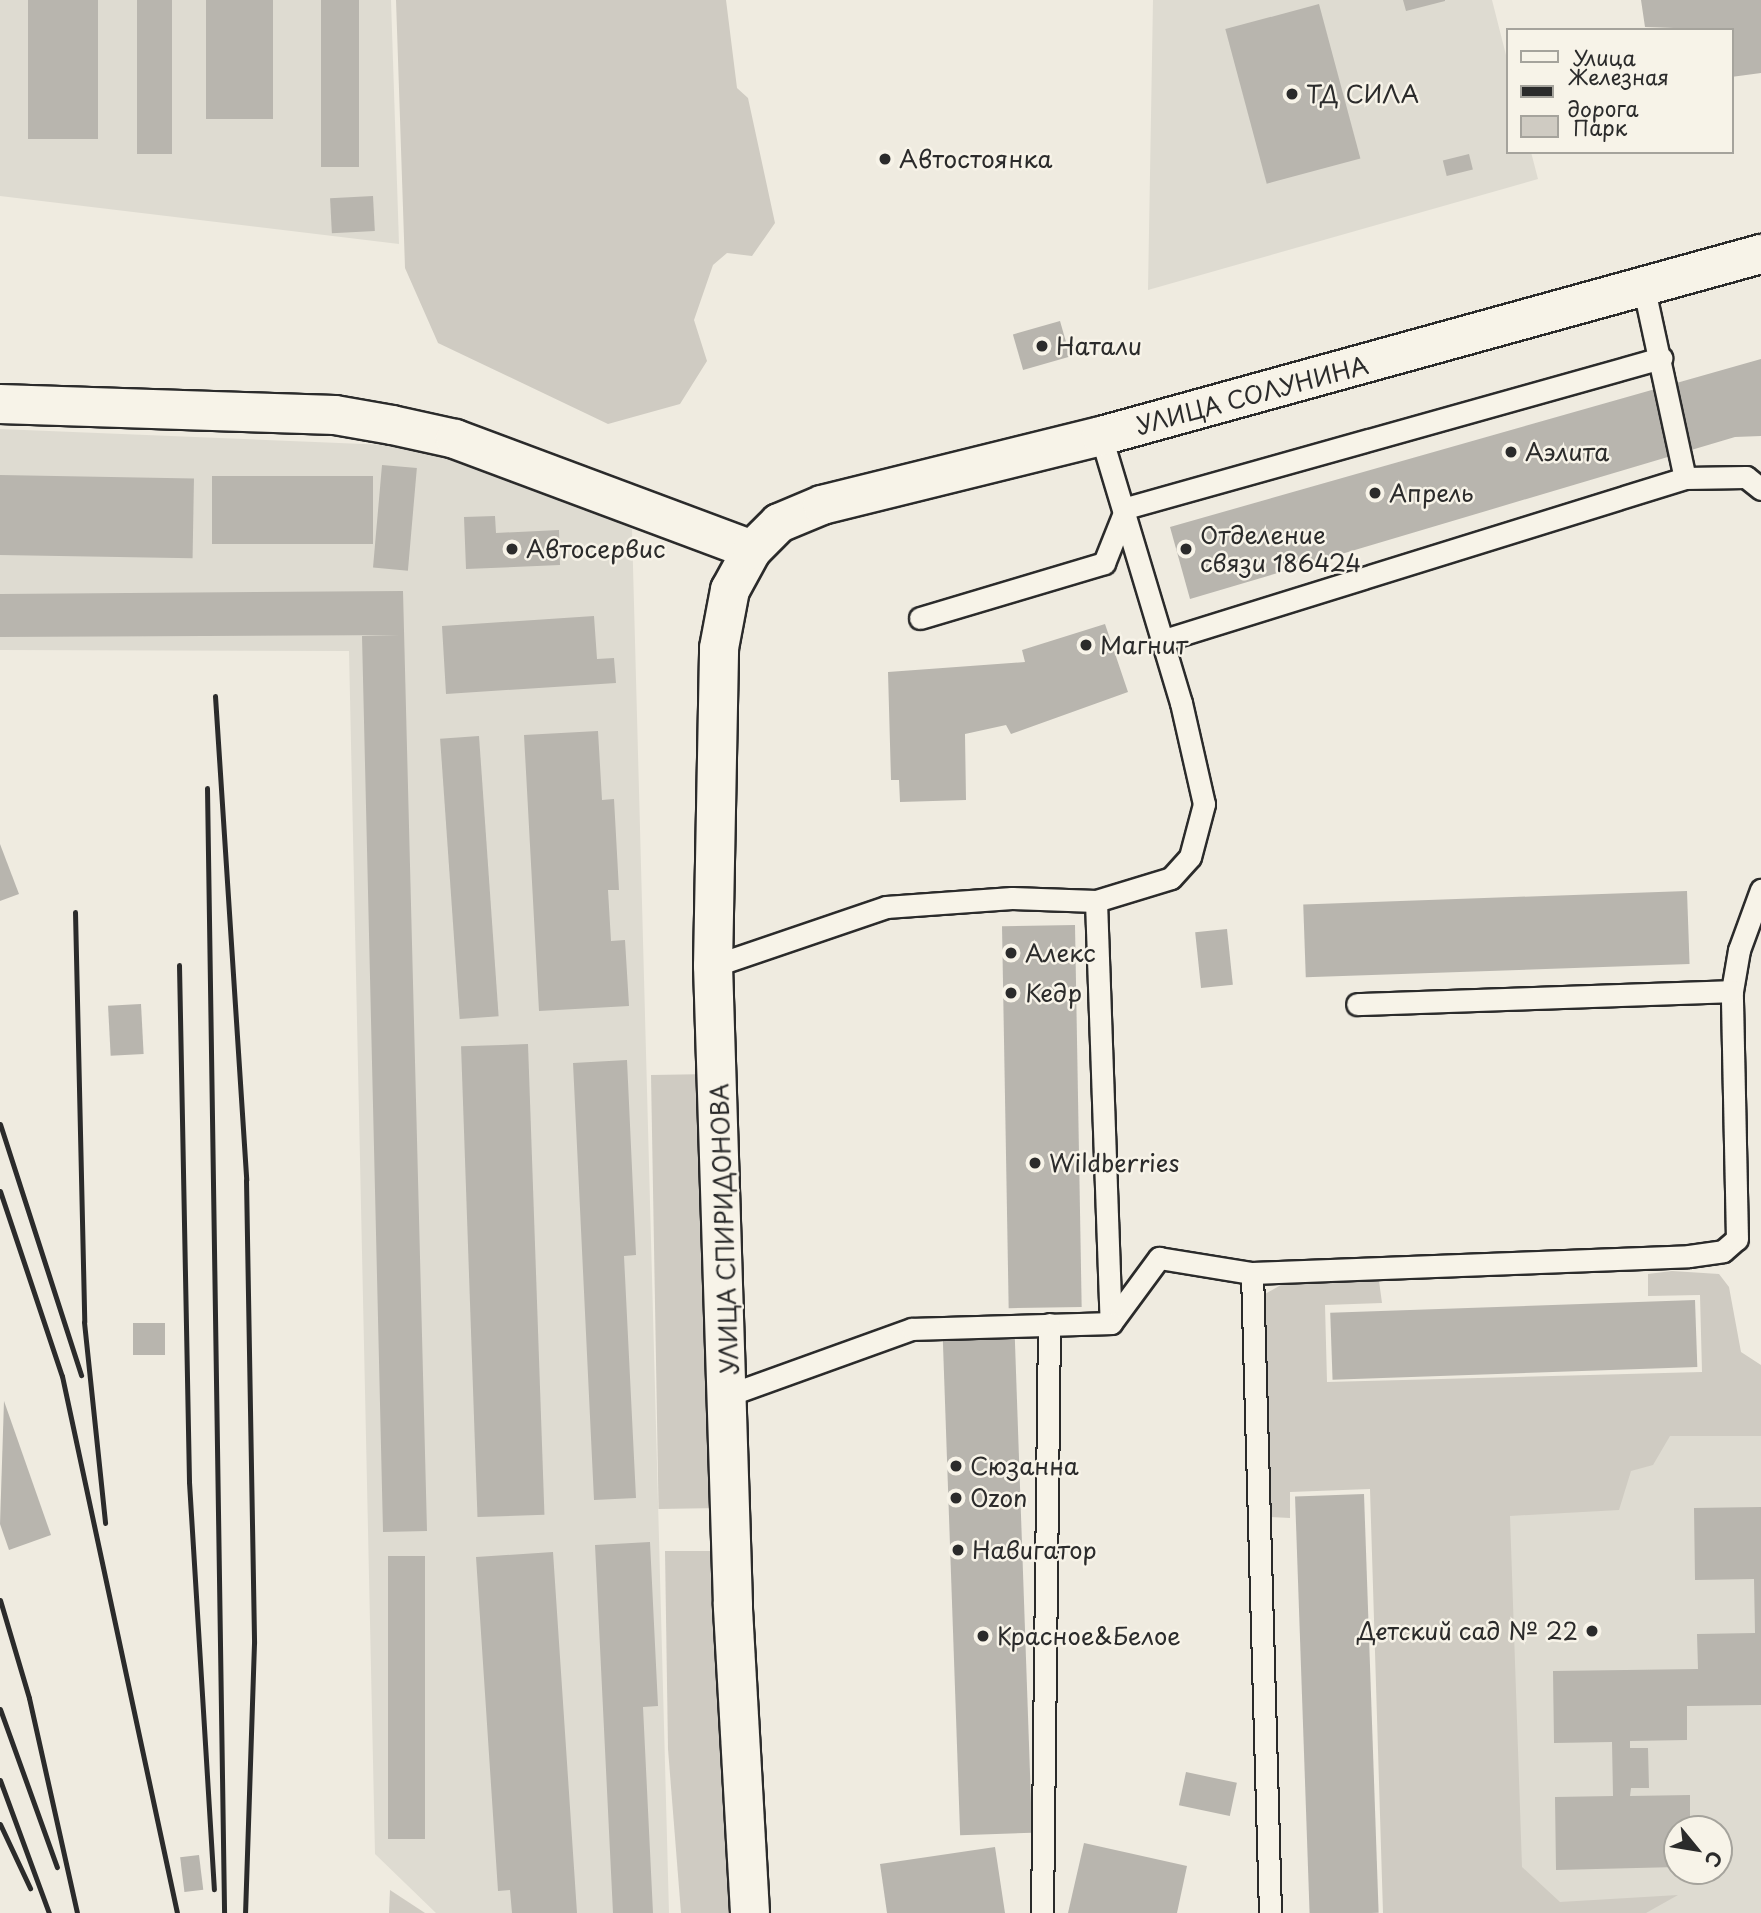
<!DOCTYPE html>
<html>
<head>
<meta charset="utf-8">
<style>
  body { margin:0 }
  #map { position:relative; width:1761px; height:1913px; overflow:hidden; background:#efebe0; font-family:"Playpen Sans",sans-serif }
  div>[style] { position:absolute }
  [style*='--x'] { left:calc(var(--x)*1px); top:calc(var(--y)*1px); width:calc(var(--w)*1px); rotate:calc(var(--a)*1deg) }
  .built>* { inset:0; background:#dedbd1 }
  .green>* { inset:0; background:#cfcbc2; transform-origin:0 0 }
  .building>* { inset:0; background:#b8b5ae; transform-origin:0 0 }
  .roads { filter:drop-shadow(2px 0 #2b2b2b) drop-shadow(-2px 0 #2b2b2b) drop-shadow(0 2px #2b2b2b) drop-shadow(0 -2px #2b2b2b) }
  .service>* { height:21px; margin:-10.5px; padding:0 10.5px; transform-origin:10.5px; border-radius:10.5px; background:#f7f3e8 }
  .minor>* { height:38px; margin:-19px; padding:0 19px; transform-origin:19px; border-radius:19px; background:#f7f3e8 }
  .tertiary>* { height:38px; margin:-19px; padding:0 19px; transform-origin:19px; border-radius:19px; background:#f7f3e8 }
  .rail>* { height:5px; margin:-2.5px; padding:0 2.5px; transform-origin:2.5px; border-radius:2.5px; background:#2b2b2b }
  .dots>* { width:19px; height:19px; translate:-50% -50%; box-sizing:border-box; border:4px solid #f7f3e8; border-radius:50% }
  span { translate:-50% -50%; white-space:nowrap; text-align:center; line-height:1.15; -webkit-text-stroke:5px #f7f3e8; paint-order:stroke }
  .poi-label { font-size:24px; color:#2b2b2b }
  .left { translate:0 -50%; text-align:left }
  .right { translate:-100% -50%; text-align:right }
  .street-label { font-size:24px; color:#2b2b2b }
  .legend { position:absolute; left:1506px; top:28px; width:228px; height:126px; box-sizing:border-box; background:#f7f3e8; border:2px solid #a5a39c; margin:0; padding:9px 12px; list-style:none; font-size:21px; color:#2b2b2b }
  .legend li { display:flex; align-items:center; gap:14px; height:35px }
  .legend b { width:35px; border:2px solid #a5a39c }
  .north { position:absolute; left:1663px; top:1815px; width:70px; height:70px; box-sizing:border-box; background:#f7f3e8; border:2px solid #a5a39c; border-radius:50%; rotate:120deg; font-size:19px; font-weight:700; line-height:28px; text-align:center; color:#2b2b2b }
  .north::after { content:''; display:block; margin:auto; width:24px; height:32px; background:#2b2b2b; clip-path:polygon(50% 0,100% 100%,50% 72%,0 100%) }
</style>
</head>
<body>
<div id="map">
  <div class="built">
    <i style="clip-path:polygon(0 0,391px 0,399px 244px,0 196px)"></i>
    <i style="clip-path:polygon(1153px 0,1492px 0,1507px 59px,1507px 152px,1531px 152px,1538px 179px,1148px 290px)"></i>
    <i style="clip-path:polygon(0 429px,412px 446px,526px 478px,632px 529px,669px 1913px,436px 1913px,375px 1854px,349px 651px,0 650px)"></i>
    <i style="clip-path:polygon(evenodd,1761px 1413px,1761px 1913px,1429px 1913px,1419px 1434px,1761px 1413px,1677px 1829px,1719px 1829px,1719px 1871px,1677px 1871px,1677px 1829px)"></i>
  </div>
  <div class="green">
    <i style="clip-path:polygon(396px 0,726px 0,737px 88px,748px 98px,775px 223px,752px 256px,727px 253px,713px 265px,694px 320px,707px 361px,680px 404px,608px 424px,438px 343px,405px 268px)"></i>
    <i style="left:712px;top:1074px;width:434px;height:61px;rotate:89deg"></i>
    <i style="clip-path:polygon(1672px 1271px,1719px 1274px,1729px 1287px,1741px 1352px,1761px 1365px,1761px 1436px,1670px 1436px,1653px 1465px,1631px 1471px,1619px 1510px,1510px 1516px,1522px 1867px,1560px 1902px,1678px 1895px,1646px 1913px,1383px 1913px,1370px 1489px,1290px 1492px,1290px 1518px,1270px 1517px,1265px 1294px,1286px 1282px,1379px 1281px,1382px 1303px,1325px 1305px,1327px 1382px,1702px 1372px,1700px 1295px,1648px 1296px,1648px 1274px)"></i>
    <i style="clip-path:polygon(665px 1551px,716px 1551px,735px 1913px,681px 1913px,668px 1749px)"></i>
    <i style="clip-path:polygon(390px 1890px,425px 1913px,389px 1913px)"></i>
  </div>
  <div class="building">
    <i style="left:28px;top:0;width:70px;height:139px"></i>
    <i style="left:137px;top:0;width:35px;height:154px"></i>
    <i style="left:206px;top:0;width:67px;height:119px"></i>
    <i style="left:321px;top:0;width:38px;height:167px"></i>
    <i style="clip-path:polygon(1403px 0,1445px 0,1445px 1px,1406px 11px)"></i>
    <i style="clip-path:polygon(1641px 0,1761px 0,1761px 73px,1731px 77px,1731px 30px,1645px 27px)"></i>
    <i style="left:1319px;top:4px;width:160px;height:97px;rotate:75deg"></i>
    <i style="left:1469px;top:154px;width:16px;height:27px;rotate:76deg"></i>
    <i style="left:373px;top:196px;width:35px;height:43px;rotate:87deg"></i>
    <i style="left:1060px;top:321px;width:37px;height:49px;rotate:74deg"></i>
    <i style="clip-path:polygon(1761px 359px,1761px 436px,1735px 437px,1190px 599px,1170px 527px)"></i>
    <i style="left:382px;top:465px;width:35px;height:103px;rotate:5deg"></i>
    <i style="left:0;top:475px;width:194px;height:80px;rotate:1deg"></i>
    <i style="left:212px;top:476px;width:161px;height:68px"></i>
    <i style="clip-path:polygon(495px 516px,496px 533px,559px 530px,560px 565px,466px 569px,464px 517px)"></i>
    <i style="clip-path:polygon(403px 591px,427px 1531px,383px 1532px,362px 636px,400px 635px,0 637px,0 594px)"></i>
    <i style="clip-path:polygon(594px 616px,597px 659px,614px 658px,616px 683px,446px 694px,442px 626px)"></i>
    <i style="clip-path:polygon(1105px 624px,1128px 692px,1011px 734px,1006px 725px,965px 734px,966px 800px,900px 802px,899px 780px,891px 780px,888px 672px,1025px 662px,1022px 650px)"></i>
    <i style="clip-path:polygon(598px 731px,602px 800px,614px 799px,619px 890px,608px 890px,611px 941px,625px 940px,629px 1006px,539px 1011px,524px 735px)"></i>
    <i style="left:479px;top:736px;width:281px;height:39px;rotate:86deg"></i>
    <i style="clip-path:polygon(0 844px,19px 894px,0 901px)"></i>
    <i style="left:1687px;top:891px;width:73px;height:384px;rotate:88deg"></i>
    <i style="left:1075px;top:925px;width:382px;height:73px;rotate:89deg"></i>
    <i style="left:1227px;top:929px;width:56px;height:32px;rotate:84deg"></i>
    <i style="left:141px;top:1004px;width:50px;height:33px;rotate:87deg"></i>
    <i style="left:528px;top:1044px;width:471px;height:67px;rotate:88deg"></i>
    <i style="clip-path:polygon(627px 1060px,636px 1255px,624px 1256px,636px 1498px,594px 1500px,573px 1063px)"></i>
    <i style="left:1695px;top:1300px;width:67px;height:365px;rotate:88deg"></i>
    <i style="left:1014px;top:1315px;width:518px;height:72px;rotate:88deg"></i>
    <i style="left:133px;top:1323px;width:32px;height:32px"></i>
    <i style="clip-path:polygon(4px 1401px,51px 1535px,9px 1550px,0 1524px)"></i>
    <i style="left:1364px;top:1494px;width:419px;height:69px;rotate:88deg"></i>
    <i style="clip-path:polygon(1761px 1507px,1761px 1705px,1687px 1706px,1687px 1740px,1630px 1741px,1630px 1748px,1648px 1748px,1649px 1788px,1631px 1788px,1630px 1796px,1690px 1795px,1690px 1829px,1677px 1829px,1677px 1867px,1556px 1870px,1555px 1797px,1613px 1796px,1612px 1742px,1554px 1743px,1553px 1671px,1698px 1669px,1697px 1634px,1755px 1633px,1754px 1579px,1695px 1580px,1694px 1508px)"></i>
    <i style="clip-path:polygon(650px 1542px,658px 1706px,643px 1707px,653px 1913px,613px 1913px,595px 1545px)"></i>
    <i style="clip-path:polygon(553px 1552px,577px 1913px,512px 1913px,510px 1890px,498px 1891px,476px 1557px)"></i>
    <i style="left:388px;top:1556px;width:37px;height:283px"></i>
    <i style="left:1186px;top:1772px;width:52px;height:34px;rotate:12deg"></i>
    <i style="clip-path:polygon(1084px 1843px,1187px 1866px,1177px 1913px,1068px 1913px)"></i>
    <i style="clip-path:polygon(995px 1847px,1005px 1913px,887px 1913px,880px 1864px)"></i>
    <i style="left:199px;top:1855px;width:35px;height:19px;rotate:83deg"></i>
  </div>
  <div class="roads">
    <div class="service">
      <i style="--x:1644;--y:289;--w:193;--a:77.8"></i>
      <i style="--x:920;--y:618;--w:192;--a:-16.6"></i>
      <i style="--x:1104;--y:563;--w:59;--a:-68.2"></i>
      <i style="--x:1126;--y:508;--w:556;--a:-15.66"></i>
      <i style="--x:1161;--y:641;--w:549;--a:-17.28"></i>
      <i style="--x:1685;--y:478;--w:61;--a:-0.9"></i>
      <i style="--x:1746;--y:477;--w:19;--a:39"></i>
      <i style="--x:1096;--y:901;--w:422;--a:88"></i>
      <i style="--x:713;--y:966;--w:183;--a:-18.8"></i>
      <i style="--x:886;--y:907;--w:126;--a:-4.1"></i>
      <i style="--x:1012;--y:898;--w:84;--a:2"></i>
      <i style="--x:1096;--y:901;--w:78;--a:-17"></i>
      <i style="--x:1171;--y:878;--w:28;--a:-48"></i>
      <i style="--x:1190;--y:857;--w:55;--a:-75.2"></i>
      <i style="--x:1204;--y:804;--w:104;--a:-102.8"></i>
      <i style="--x:1181;--y:703;--w:279;--a:-106.7"></i>
      <i style="--x:1732;--y:991;--w:42;--a:-80.3"></i>
      <i style="--x:1739;--y:950;--w:64;--a:-69.9"></i>
      <i style="--x:1111;--y:1323;--w:81;--a:-53.6"></i>
      <i style="--x:1159;--y:1258;--w:94;--a:9.2"></i>
      <i style="--x:731;--y:1394;--w:192;--a:-19.8"></i>
      <i style="--x:912;--y:1329;--w:199;--a:-1.7"></i>
      <i style="--x:1042;--y:1913;--w:589;--a:-89.32"></i>
      <i style="--x:1270;--y:1913;--w:640;--a:-91.61"></i>
      <i style="--x:1252;--y:1273;--w:437;--a:-2.2"></i>
      <i style="--x:1689;--y:1256;--w:34;--a:-8"></i>
      <i style="--x:1723;--y:1251;--w:18;--a:-41"></i>
      <i style="--x:1737;--y:1239;--w:248;--a:-91.2"></i>
      <i style="--x:1732;--y:991;--w:375;--a:178"></i>
    </div>
    <div class="minor">
      <i style="--x:0;--y:404;--w:335;--a:1.9"></i>
      <i style="--x:335;--y:415;--w:58;--a:10"></i>
      <i style="--x:392;--y:425;--w:65;--a:12.5"></i>
      <i style="--x:455;--y:439;--w:317;--a:20.5"></i>
    </div>
    <div class="tertiary">
      <i style="--x:750;--y:1913;--w:308;--a:-93.2"></i>
      <i style="--x:733;--y:1605;--w:639;--a:-91.79"></i>
      <i style="--x:713;--y:966;--w:318;--a:-88.9"></i>
      <i style="--x:719;--y:648;--w:59;--a:-79.3"></i>
      <i style="--x:730;--y:590;--w:46;--a:-61.2"></i>
      <i style="--x:752;--y:550;--w:38;--a:-45"></i>
      <i style="--x:779;--y:523;--w:47;--a:-22.7"></i>
      <i style="--x:822;--y:505;--w:287;--a:-13.9"></i>
      <i style="--x:1101;--y:436;--w:685;--a:-15.42"></i>
    </div>
  </div>
  <div class="rail">
    <i style="--x:215;--y:696;--w:485;--a:86.3"></i>
    <i style="--x:246;--y:1180;--w:463;--a:89"></i>
    <i style="--x:254;--y:1643;--w:270;--a:91.9"></i>
    <i style="--x:207;--y:788;--w:1125;--a:89.13"></i>
    <i style="--x:75;--y:912;--w:410;--a:88.7"></i>
    <i style="--x:84;--y:1322;--w:202;--a:84"></i>
    <i style="--x:179;--y:965;--w:517;--a:88.89"></i>
    <i style="--x:189;--y:1482;--w:408;--a:86.5"></i>
    <i style="--x:0;--y:1124;--w:264;--a:72.1"></i>
    <i style="--x:0;--y:1191;--w:195;--a:71.5"></i>
    <i style="--x:62;--y:1376;--w:549;--a:77.91"></i>
    <i style="--x:0;--y:1600;--w:102;--a:73.5"></i>
    <i style="--x:29;--y:1698;--w:220;--a:77.4"></i>
    <i style="--x:0;--y:1709;--w:168;--a:70.2"></i>
    <i style="--x:0;--y:1780;--w:142;--a:69.8"></i>
    <i style="--x:0;--y:1824;--w:71;--a:64.9"></i>
  </div>
  <div class="dots">
    <i style="left:1292px;top:94px;background:#2b2b2b"></i>
    <i style="left:885px;top:159px;background:#2b2b2b"></i>
    <i style="left:1042px;top:346px;background:#2b2b2b"></i>
    <i style="left:1511px;top:452px;background:#2b2b2b"></i>
    <i style="left:1375px;top:493px;background:#2b2b2b"></i>
    <i style="left:512px;top:549px;background:#2b2b2b"></i>
    <i style="left:1186px;top:549px;background:#2b2b2b"></i>
    <i style="left:1086px;top:645px;background:#2b2b2b"></i>
    <i style="left:1011px;top:953px;background:#2b2b2b"></i>
    <i style="left:1011px;top:993px;background:#2b2b2b"></i>
    <i style="left:1035px;top:1163px;background:#2b2b2b"></i>
    <i style="left:956px;top:1466px;background:#2b2b2b"></i>
    <i style="left:956px;top:1498px;background:#2b2b2b"></i>
    <i style="left:958px;top:1550px;background:#2b2b2b"></i>
    <i style="left:1592px;top:1631px;background:#2b2b2b"></i>
    <i style="left:983px;top:1636px;background:#2b2b2b"></i>
  </div>
  <div class="poi-label">
    <span class="left" style="left:1306px;top:94px">ТД СИЛА</span>
    <span class="left" style="left:899px;top:159px">Автостоянка</span>
    <span class="left" style="left:1056px;top:346px">Натали</span>
    <span class="left" style="left:1525px;top:452px">Аэлита</span>
    <span class="left" style="left:1389px;top:493px">Апрель</span>
    <span class="left" style="left:1200px;top:549px">Отделение<br>связи 186424</span>
    <span class="left" style="left:526px;top:549px">Автосервис</span>
    <span class="left" style="left:1100px;top:645px">Магнит</span>
    <span class="left" style="left:1025px;top:953px">Алекс</span>
    <span class="left" style="left:1025px;top:993px">Кедр</span>
    <span class="left" style="left:1049px;top:1163px">Wildberries</span>
    <span class="left" style="left:970px;top:1466px">Сюзанна</span>
    <span class="left" style="left:970px;top:1498px">Ozon</span>
    <span class="left" style="left:972px;top:1550px">Навигатор</span>
    <span class="right" style="left:1578px;top:1631px">Детский сад № 22</span>
    <span class="left" style="left:997px;top:1636px">Красное&amp;Белое</span>
  </div>
  <div class="street-label">
    <span style="left:1252px;top:395px;rotate:-15deg">УЛИЦА СОЛУНИНА</span>
    <span style="left:724px;top:1229px;rotate:-92deg">УЛИЦА СПИРИДОНОВА</span>
  </div>
  <ul class="legend">
  <li><b style="height:9px;background:#f7f3e8"></b>Улица</li>
  <li><b style="height:9px;background:#2b2b2b"></b>Железная дорога</li>
  <li><b style="height:19px;background:#cfcbc2"></b>Парк</li>
  </ul>
  <div class="north">С</div>
</div>
</body>
</html>
